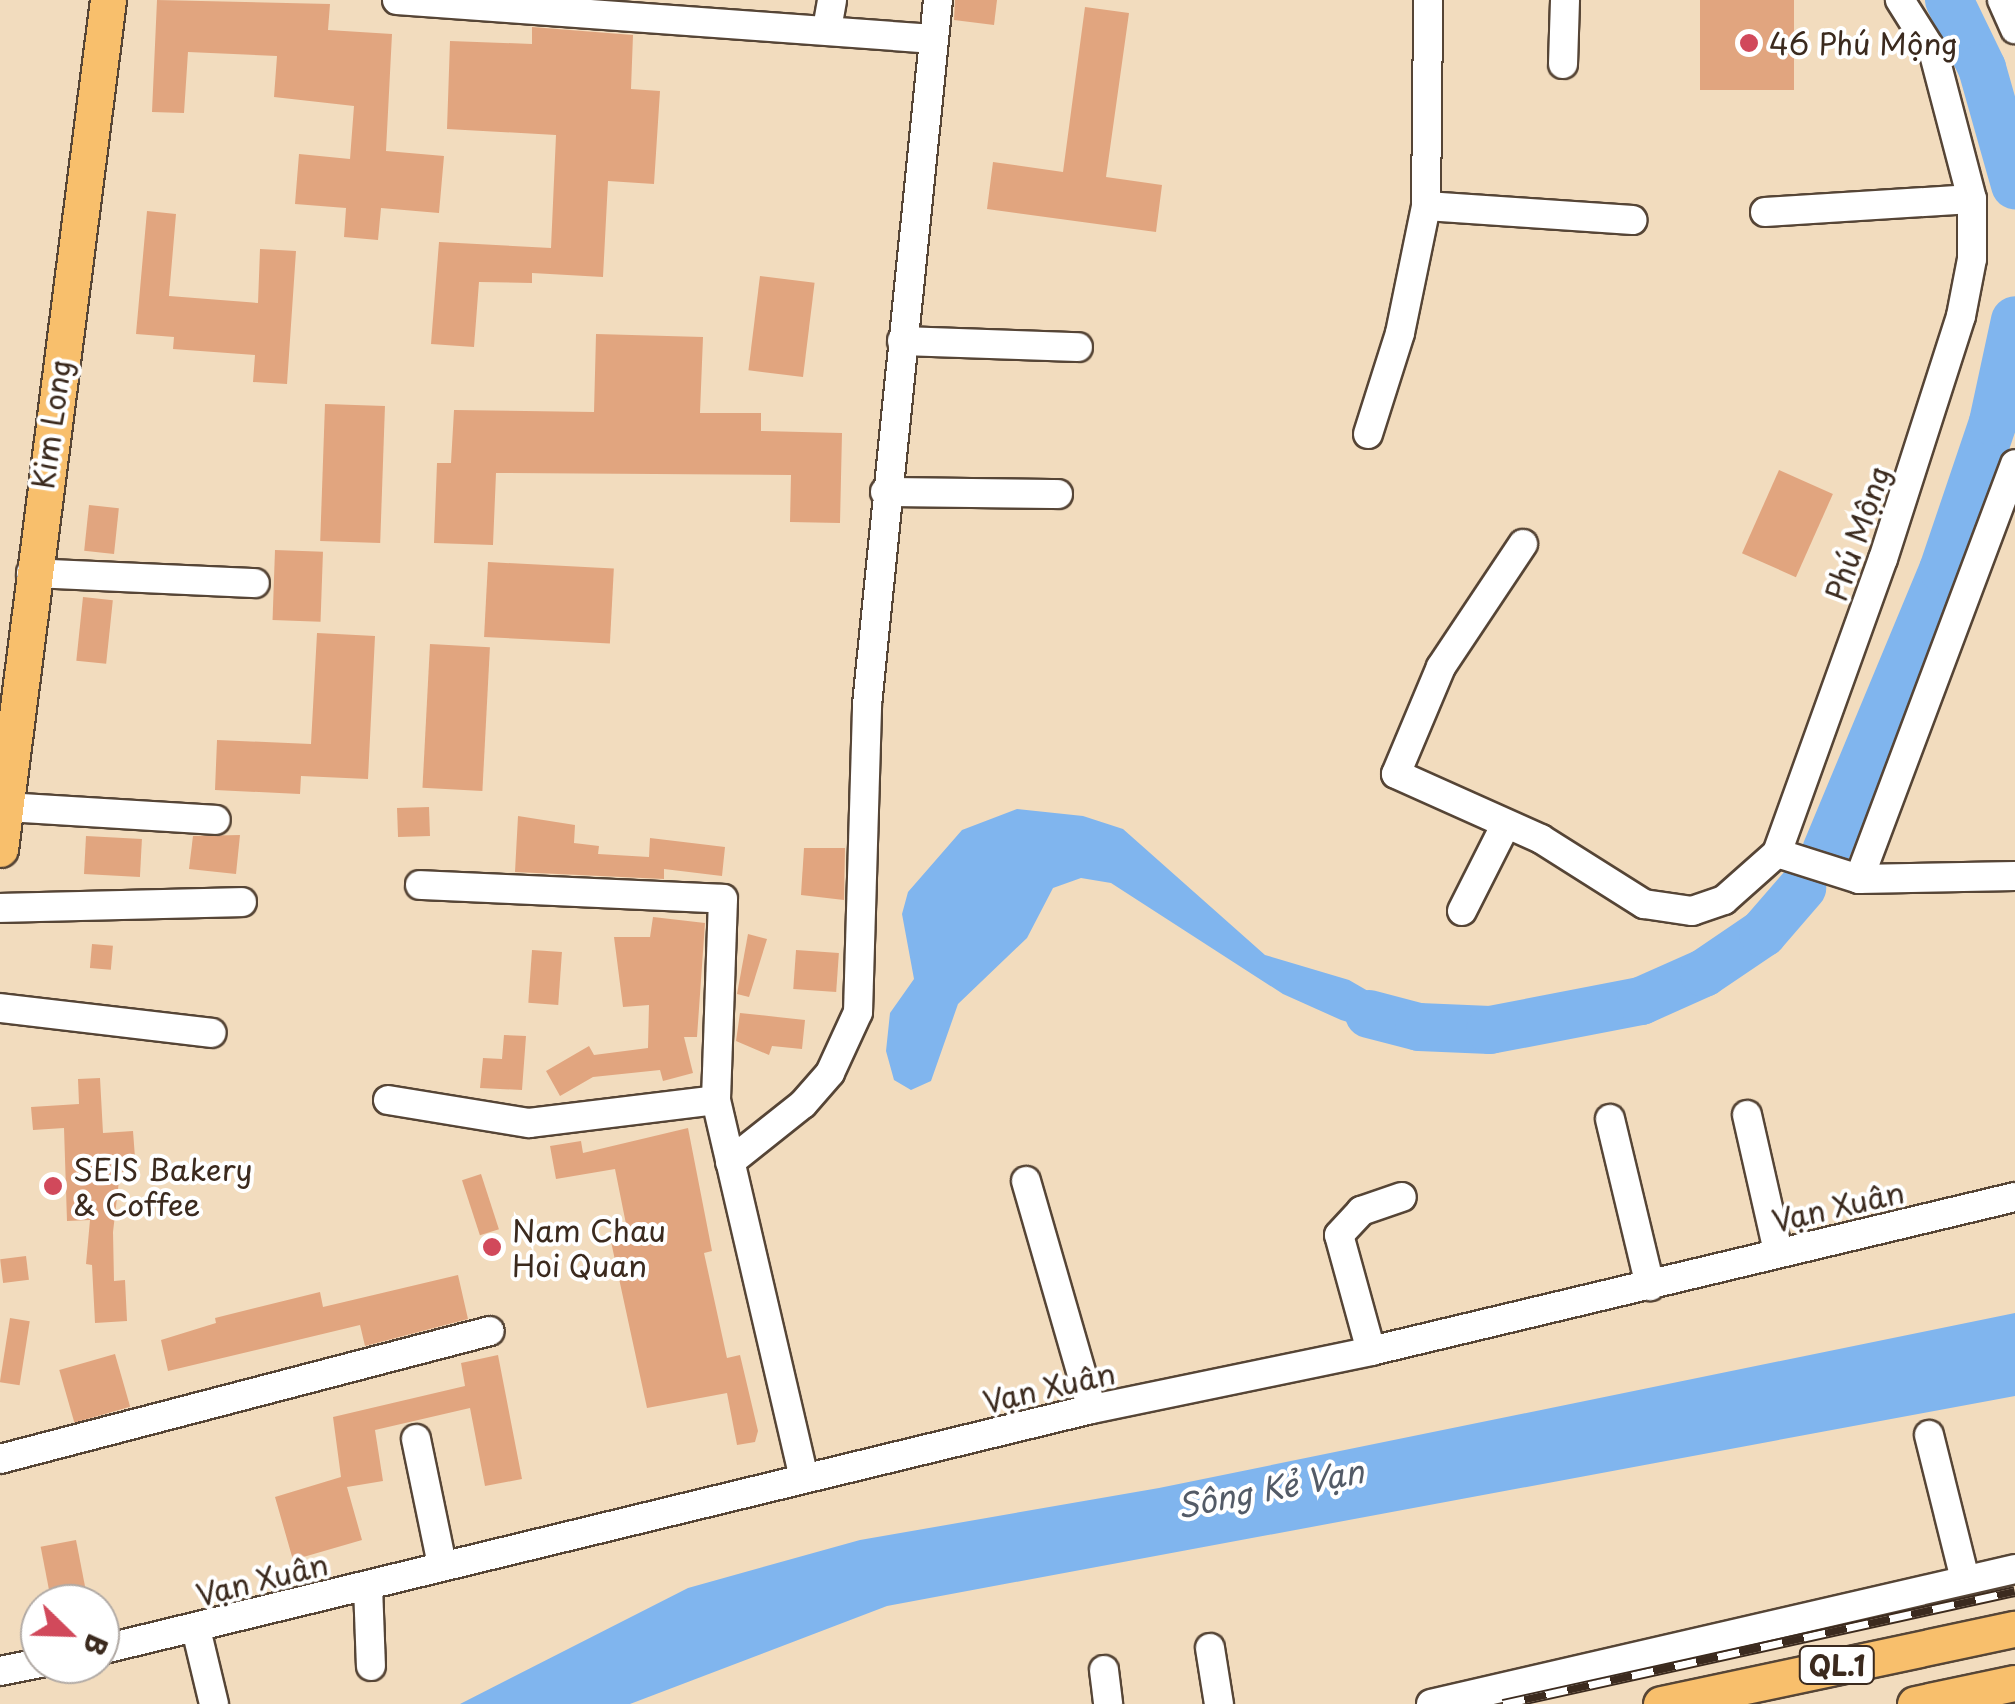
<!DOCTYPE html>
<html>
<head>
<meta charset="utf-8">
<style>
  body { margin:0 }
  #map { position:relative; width:2015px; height:1704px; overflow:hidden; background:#f2dcbe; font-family:"Playpen Sans",sans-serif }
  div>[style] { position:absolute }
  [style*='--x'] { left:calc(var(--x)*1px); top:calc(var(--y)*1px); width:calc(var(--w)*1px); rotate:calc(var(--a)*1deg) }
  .water>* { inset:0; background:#80b5ee }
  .river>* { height:48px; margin:-24px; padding:0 24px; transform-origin:24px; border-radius:24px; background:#80b5ee }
  .building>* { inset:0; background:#e1a57f; transform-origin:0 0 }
  .roads { filter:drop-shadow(2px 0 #564536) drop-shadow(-2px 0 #564536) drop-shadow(0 2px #564536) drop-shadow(0 -2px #564536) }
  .minor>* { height:28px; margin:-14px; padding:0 14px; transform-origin:14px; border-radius:14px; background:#fff }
  .major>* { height:35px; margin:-17.5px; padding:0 17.5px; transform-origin:17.5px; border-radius:17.5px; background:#f8bf6c }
  .rail>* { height:11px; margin-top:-5.5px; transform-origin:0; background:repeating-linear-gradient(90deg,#fff 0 22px,#3b2a1e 0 44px); box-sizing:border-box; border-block:2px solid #3b2a1e }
  .dots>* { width:28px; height:28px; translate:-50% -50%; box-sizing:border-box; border:5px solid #fff; border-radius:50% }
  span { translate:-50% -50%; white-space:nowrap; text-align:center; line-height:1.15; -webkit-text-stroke:8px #fff; paint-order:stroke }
  .shield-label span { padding:2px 8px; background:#fff; border:2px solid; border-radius:8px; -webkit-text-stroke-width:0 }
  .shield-label { font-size:28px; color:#3b2a1e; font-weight:700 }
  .poi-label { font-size:30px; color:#3b2a1e }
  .left { translate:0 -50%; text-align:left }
  .street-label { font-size:30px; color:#3b2a1e }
  .water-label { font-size:32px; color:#535b67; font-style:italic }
  .north { position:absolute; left:20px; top:1584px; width:100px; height:100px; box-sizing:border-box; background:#fff; border:2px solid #b1aaa5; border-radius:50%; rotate:113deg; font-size:28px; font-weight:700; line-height:40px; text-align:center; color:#3b2a1e }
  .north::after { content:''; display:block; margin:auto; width:35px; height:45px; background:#d1495b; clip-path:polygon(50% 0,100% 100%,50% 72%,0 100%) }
</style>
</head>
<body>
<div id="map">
  <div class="water">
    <i style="clip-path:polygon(1017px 809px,1083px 816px,1123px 829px,1265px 955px,1349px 980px,1432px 1028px,1391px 1035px,1341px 1020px,1283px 994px,1111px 883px,1081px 878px,1053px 888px,1027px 938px,958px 1004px,931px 1081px,911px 1090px,894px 1080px,886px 1051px,890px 1013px,914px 979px,902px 914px,908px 892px,962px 830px)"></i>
    <i style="clip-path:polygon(2015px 1313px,2015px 1396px,887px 1606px,630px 1704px,460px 1704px,688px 1588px,860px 1540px,1159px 1488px)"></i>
  </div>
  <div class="river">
    <i style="--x:1949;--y:0;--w:76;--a:64.1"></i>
    <i style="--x:1982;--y:68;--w:122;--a:74.2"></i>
    <i style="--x:1826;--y:851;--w:304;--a:-67.4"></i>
    <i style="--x:1943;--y:570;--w:156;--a:-71.3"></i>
    <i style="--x:1993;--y:422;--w:104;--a:-77.8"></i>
    <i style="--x:1369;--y:1014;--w:52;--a:14.6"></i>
    <i style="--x:1419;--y:1027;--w:71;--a:2.4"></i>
    <i style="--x:1490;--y:1030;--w:154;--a:-10.9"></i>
    <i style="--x:1641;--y:1001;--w:69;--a:-24"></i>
    <i style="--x:1704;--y:973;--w:71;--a:-34.1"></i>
    <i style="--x:1763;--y:933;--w:60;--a:-49.1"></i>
  </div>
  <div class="building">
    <i style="clip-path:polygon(157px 0,330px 4px,328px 30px,392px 34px,386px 151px,444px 156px,439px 213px,381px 208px,378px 240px,344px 237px,346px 208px,295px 204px,299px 154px,350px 159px,354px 106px,274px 97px,277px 56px,188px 52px,184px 113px,152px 112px)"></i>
    <i style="clip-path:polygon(955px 0,997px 0,994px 25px,954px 20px)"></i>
    <i style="left:1700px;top:0;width:94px;height:90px"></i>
    <i style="clip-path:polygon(1085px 7px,1129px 13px,1106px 177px,1162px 185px,1156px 232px,987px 209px,993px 162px,1063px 172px)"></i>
    <i style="clip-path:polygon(532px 27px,633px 35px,631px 89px,660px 91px,654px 184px,608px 181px,603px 277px,532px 273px,532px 283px,479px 282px,474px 347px,431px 344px,439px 242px,551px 248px,556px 135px,447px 129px,450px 41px,532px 44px)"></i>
    <i style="clip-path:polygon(147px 211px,176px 214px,169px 296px,258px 303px,260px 249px,296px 251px,287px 384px,253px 382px,255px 355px,173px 349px,174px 337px,136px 334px)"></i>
    <i style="left:760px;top:276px;width:55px;height:95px;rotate:7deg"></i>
    <i style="clip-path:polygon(596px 334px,703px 337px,700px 413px,761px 413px,761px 431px,842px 433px,840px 523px,790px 522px,791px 475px,496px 473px,493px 545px,434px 543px,437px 463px,451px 463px,454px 410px,594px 412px)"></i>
    <i style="left:325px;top:404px;width:60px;height:137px;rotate:2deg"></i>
    <i style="left:1779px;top:470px;width:59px;height:91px;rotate:24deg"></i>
    <i style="left:89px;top:505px;width:30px;height:46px;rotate:6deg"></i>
    <i style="left:275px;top:550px;width:48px;height:70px;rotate:2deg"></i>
    <i style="left:488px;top:562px;width:126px;height:75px;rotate:3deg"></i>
    <i style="left:83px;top:597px;width:30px;height:64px;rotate:6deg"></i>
    <i style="clip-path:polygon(317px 633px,375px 636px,368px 779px,301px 776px,300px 794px,215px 790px,217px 740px,311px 744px)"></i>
    <i style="left:430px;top:644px;width:60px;height:144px;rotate:3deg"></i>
    <i style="left:429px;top:807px;width:29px;height:32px;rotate:88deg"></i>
    <i style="clip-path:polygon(518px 816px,575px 825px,574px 843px,599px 846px,598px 854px,649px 857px,650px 838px,725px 847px,722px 876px,664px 869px,664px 879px,515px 872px)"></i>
    <i style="clip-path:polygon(240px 835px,236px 874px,189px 869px,193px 836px)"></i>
    <i style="left:86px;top:836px;width:56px;height:38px;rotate:3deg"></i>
    <i style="clip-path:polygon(804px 848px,845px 848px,844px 900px,801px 895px)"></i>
    <i style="clip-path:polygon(653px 917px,705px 923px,697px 1037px,684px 1037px,693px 1073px,663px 1081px,660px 1070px,593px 1077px,560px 1096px,546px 1071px,589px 1046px,594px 1055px,648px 1048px,649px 1005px,623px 1007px,614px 937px,650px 937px)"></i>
    <i style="clip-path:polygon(748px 934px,767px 939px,749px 997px,737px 994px)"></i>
    <i style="left:92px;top:944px;width:21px;height:24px;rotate:5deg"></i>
    <i style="left:532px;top:950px;width:30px;height:53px;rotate:4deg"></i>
    <i style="left:796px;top:950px;width:43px;height:39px;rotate:4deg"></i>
    <i style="clip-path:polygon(740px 1013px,805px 1020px,802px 1049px,772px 1046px,769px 1055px,736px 1041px)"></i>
    <i style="clip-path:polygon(504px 1035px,526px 1036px,522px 1090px,480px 1088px,483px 1058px,502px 1059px)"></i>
    <i style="clip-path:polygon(100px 1078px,103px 1133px,133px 1131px,136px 1171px,120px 1172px,113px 1232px,114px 1281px,125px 1280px,127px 1321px,95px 1323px,92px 1265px,86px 1264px,90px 1220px,67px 1221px,64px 1128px,33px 1130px,31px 1107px,79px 1104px,78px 1079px)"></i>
    <i style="clip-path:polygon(688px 1128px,712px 1251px,704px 1253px,727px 1358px,740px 1355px,758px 1431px,755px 1442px,737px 1445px,727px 1393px,647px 1408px,610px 1237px,628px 1234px,615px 1169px,556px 1179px,550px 1146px,581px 1141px,583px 1153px)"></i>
    <i style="left:481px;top:1174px;width:58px;height:20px;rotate:72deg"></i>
    <i style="left:26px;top:1256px;width:24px;height:26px;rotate:83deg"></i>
    <i style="clip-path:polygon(458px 1275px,468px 1319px,365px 1346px,360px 1325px,168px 1371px,161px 1340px,216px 1323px,215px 1318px,320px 1292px,323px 1307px)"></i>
    <i style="left:10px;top:1318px;width:20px;height:65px;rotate:9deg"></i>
    <i style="left:115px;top:1354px;width:55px;height:58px;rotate:74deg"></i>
    <i style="clip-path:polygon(498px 1355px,522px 1479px,485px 1486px,470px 1408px,375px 1430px,383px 1481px,347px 1487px,362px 1540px,293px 1560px,275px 1497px,341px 1477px,333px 1417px,465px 1386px,461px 1363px)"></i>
    <i style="left:76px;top:1540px;width:65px;height:36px;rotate:79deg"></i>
  </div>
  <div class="roads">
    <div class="minor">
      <i style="--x:397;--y:0;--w:538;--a:4.15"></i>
      <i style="--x:2002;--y:0;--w:32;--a:66"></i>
      <i style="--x:827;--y:29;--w:29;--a:-80"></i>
      <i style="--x:1563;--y:64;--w:64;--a:-88.2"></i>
      <i style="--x:1426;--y:206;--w:207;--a:3.9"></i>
      <i style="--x:1765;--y:212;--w:207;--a:-3.6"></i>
      <i style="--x:902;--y:341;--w:176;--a:2"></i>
      <i style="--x:1368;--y:434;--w:106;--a:-72.4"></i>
      <i style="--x:1400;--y:333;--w:130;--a:-78.4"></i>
      <i style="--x:1426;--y:206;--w:206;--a:-89.4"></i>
      <i style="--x:885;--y:492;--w:173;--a:0.7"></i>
      <i style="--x:1523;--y:544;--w:148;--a:123.7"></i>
      <i style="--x:1441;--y:667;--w:116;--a:112.8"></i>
      <i style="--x:1396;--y:774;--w:159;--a:24.1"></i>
      <i style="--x:1541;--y:839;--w:122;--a:32.3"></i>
      <i style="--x:1644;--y:904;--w:49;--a:8.3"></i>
      <i style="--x:1692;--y:911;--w:34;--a:-19"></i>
      <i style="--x:1724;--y:900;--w:71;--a:-41.6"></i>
      <i style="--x:1777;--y:853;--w:313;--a:-70.2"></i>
      <i style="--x:1883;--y:559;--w:255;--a:-72.2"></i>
      <i style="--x:1961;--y:316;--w:58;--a:-79.1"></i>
      <i style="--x:1972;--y:259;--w:60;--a:-90"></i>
      <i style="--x:1972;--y:199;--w:150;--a:-104.7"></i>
      <i style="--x:1934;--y:54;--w:64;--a:-122.2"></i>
      <i style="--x:31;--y:573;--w:224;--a:2.6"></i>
      <i style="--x:5;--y:807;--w:211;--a:3.5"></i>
      <i style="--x:1777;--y:853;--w:86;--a:17.6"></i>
      <i style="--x:1859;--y:879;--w:156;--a:-1.1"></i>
      <i style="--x:1859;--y:879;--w:443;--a:-69.4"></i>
      <i style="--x:420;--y:885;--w:303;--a:2.6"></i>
      <i style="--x:723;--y:899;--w:201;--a:92"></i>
      <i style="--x:716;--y:1100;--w:388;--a:76.9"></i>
      <i style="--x:0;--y:908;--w:242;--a:-1.4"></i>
      <i style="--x:1462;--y:911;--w:97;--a:-63.2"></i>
      <i style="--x:0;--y:1008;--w:213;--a:6.7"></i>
      <i style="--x:388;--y:1100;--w:143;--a:9.3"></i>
      <i style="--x:529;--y:1123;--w:188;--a:-7"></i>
      <i style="--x:1747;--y:1115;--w:140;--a:77.2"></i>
      <i style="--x:1610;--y:1119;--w:172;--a:76.5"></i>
      <i style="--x:730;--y:1162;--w:93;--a:-38.5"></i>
      <i style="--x:803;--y:1104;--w:41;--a:-48.9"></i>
      <i style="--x:830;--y:1073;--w:67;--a:-65.3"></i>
      <i style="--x:858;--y:1012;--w:307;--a:-88.3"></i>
      <i style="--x:867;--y:705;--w:709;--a:-84.25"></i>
      <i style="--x:1026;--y:1181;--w:237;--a:73.9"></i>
      <i style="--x:1371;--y:1351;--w:120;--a:-105.4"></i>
      <i style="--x:1339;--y:1235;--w:33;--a:-47"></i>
      <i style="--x:1361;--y:1211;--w:43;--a:-18.9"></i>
      <i style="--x:1929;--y:1435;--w:148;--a:76"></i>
      <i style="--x:416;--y:1439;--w:128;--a:78.3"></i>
      <i style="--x:0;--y:1459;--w:506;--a:-14.64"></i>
      <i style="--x:368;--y:1586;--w:80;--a:87.9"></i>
      <i style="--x:196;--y:1629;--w:77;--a:76.5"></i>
      <i style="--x:1210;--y:1648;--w:57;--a:80.9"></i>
      <i style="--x:100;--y:1650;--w:1021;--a:-13.66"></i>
      <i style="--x:1092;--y:1409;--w:285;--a:-11.7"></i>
      <i style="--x:1371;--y:1351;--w:662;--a:-13.45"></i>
      <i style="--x:1104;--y:1670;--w:34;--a:83"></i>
      <i style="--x:0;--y:1671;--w:41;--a:-11.3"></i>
      <i style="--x:1431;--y:1704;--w:599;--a:-13.02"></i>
    </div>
    <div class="major">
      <i style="--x:0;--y:849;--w:856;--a:-82.75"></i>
      <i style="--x:1661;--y:1704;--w:362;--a:-12"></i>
      <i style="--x:1915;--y:1704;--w:102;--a:-11.9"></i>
    </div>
  </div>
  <div class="rail">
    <i style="--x:1503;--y:1704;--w:524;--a:-12.45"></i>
  </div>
  <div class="dots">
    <i style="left:1749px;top:43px;background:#d1495b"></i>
    <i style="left:53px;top:1186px;background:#d1495b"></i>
    <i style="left:492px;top:1247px;background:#d1495b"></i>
  </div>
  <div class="shield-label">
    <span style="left:1837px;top:1665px">QL.1</span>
  </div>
  <div class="poi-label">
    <span class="left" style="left:1769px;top:43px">46 Phú Mộng</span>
    <span class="left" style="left:73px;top:1186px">SEIS Bakery<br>&amp; Coffee</span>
    <span class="left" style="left:512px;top:1247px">Nam Chau<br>Hoi Quan</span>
  </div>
  <div class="street-label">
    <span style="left:51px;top:424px;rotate:-82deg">Kim Long</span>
    <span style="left:1857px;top:533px;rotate:-71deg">Phú Mộng</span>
    <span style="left:1838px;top:1206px;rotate:-13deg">Vạn Xuân</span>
    <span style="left:1049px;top:1387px;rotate:-13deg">Vạn Xuân</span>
    <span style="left:262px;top:1579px;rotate:-14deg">Vạn Xuân</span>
  </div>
  <div class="water-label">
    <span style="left:1270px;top:1488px;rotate:-11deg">Sông Kẻ Vạn</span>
  </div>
  <div class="north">B</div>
</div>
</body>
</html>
